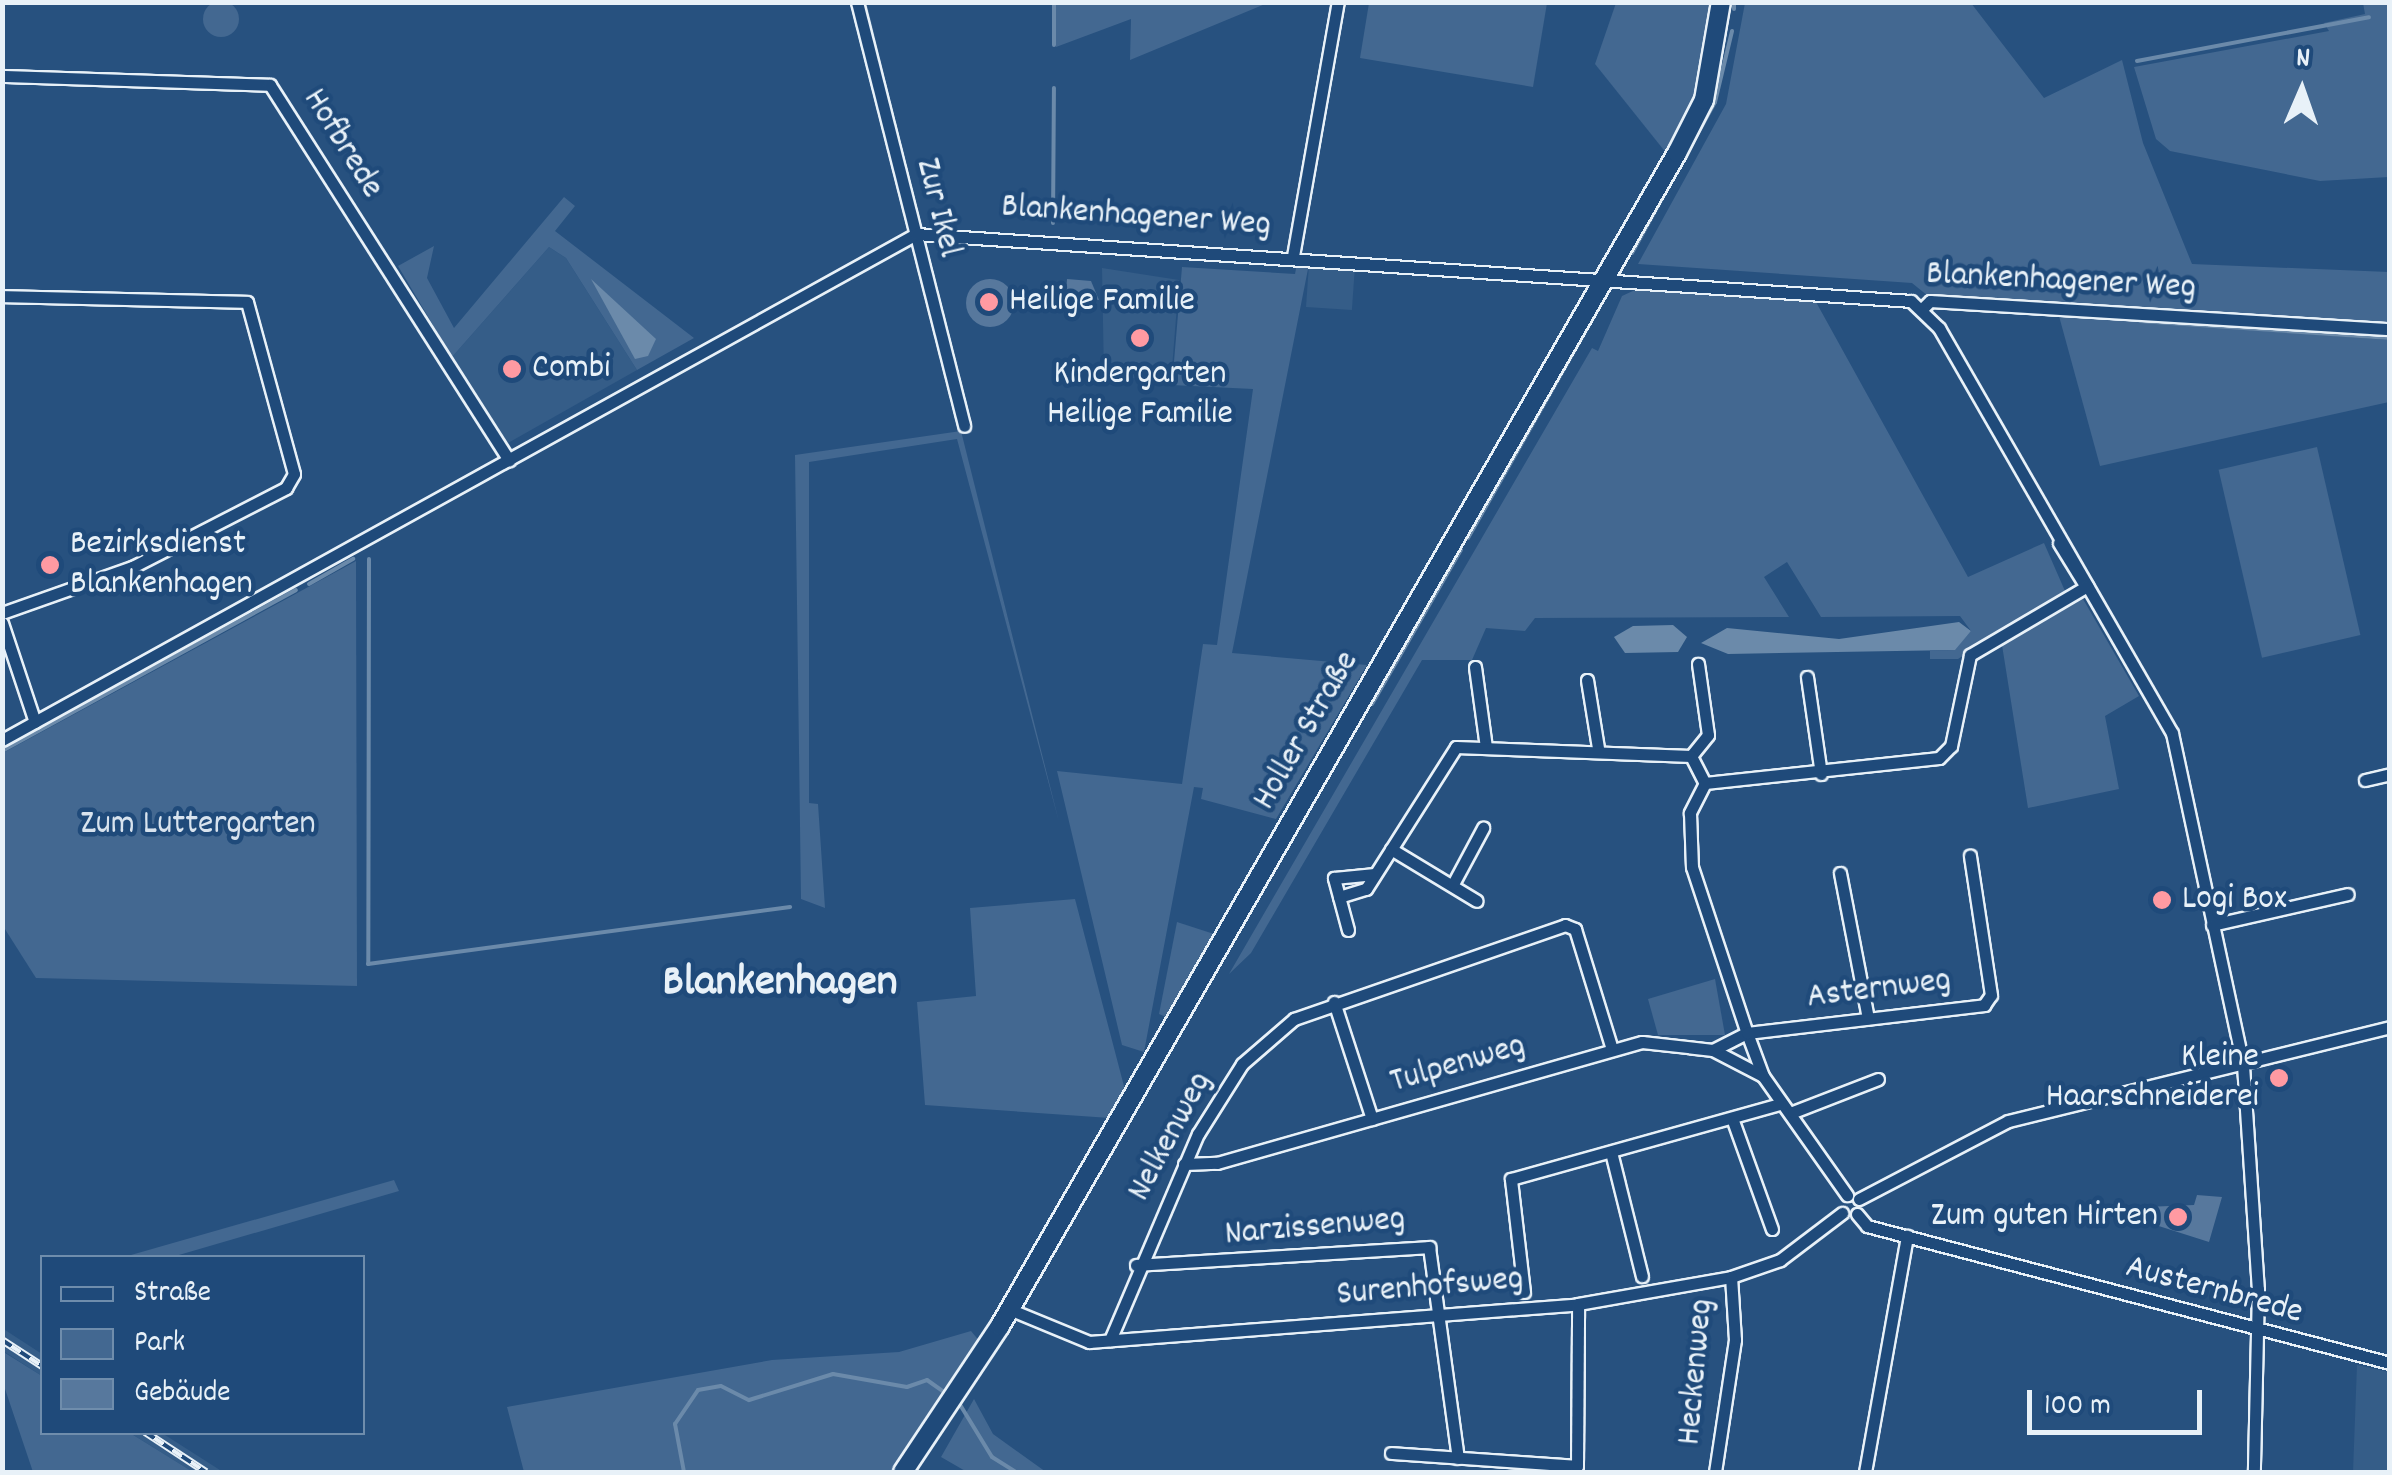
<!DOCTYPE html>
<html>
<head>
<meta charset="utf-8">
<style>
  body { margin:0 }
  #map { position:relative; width:2392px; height:1475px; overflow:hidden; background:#27517f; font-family:Dekko,sans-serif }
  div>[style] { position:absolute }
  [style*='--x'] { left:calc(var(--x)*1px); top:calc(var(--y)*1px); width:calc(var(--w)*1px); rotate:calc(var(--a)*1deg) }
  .built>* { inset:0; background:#355d88; transform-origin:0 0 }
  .green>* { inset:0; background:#436891; transform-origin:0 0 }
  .round { border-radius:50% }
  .water>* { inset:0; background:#6b8aaa }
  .stream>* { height:4px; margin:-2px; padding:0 2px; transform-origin:2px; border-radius:2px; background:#6b8aaa }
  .building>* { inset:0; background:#57789d }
  .roads { filter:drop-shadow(2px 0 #e8f1f8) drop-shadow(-2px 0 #e8f1f8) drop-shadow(0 2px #e8f1f8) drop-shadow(0 -2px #e8f1f8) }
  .street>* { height:11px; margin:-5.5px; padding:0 5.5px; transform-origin:5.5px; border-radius:5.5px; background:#1f4a7a }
  .secondary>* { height:18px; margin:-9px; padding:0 9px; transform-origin:9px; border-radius:9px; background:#1f4a7a }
  .rail>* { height:8px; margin-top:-4px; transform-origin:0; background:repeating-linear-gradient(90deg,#1f4a7a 0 11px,#e8f1f8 0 22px); box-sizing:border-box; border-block:2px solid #e8f1f8 }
  .dots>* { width:28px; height:28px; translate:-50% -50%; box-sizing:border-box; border:5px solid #1f4a7a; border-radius:50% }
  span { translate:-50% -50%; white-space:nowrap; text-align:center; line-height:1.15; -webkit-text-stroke:9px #1f4a7a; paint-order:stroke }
  .street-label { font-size:35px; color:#e8f1f8 }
  .poi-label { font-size:35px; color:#e8f1f8 }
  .left { translate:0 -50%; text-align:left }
  .right { translate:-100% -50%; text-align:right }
  .park-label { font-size:35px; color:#d8e3ee }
  .district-label { font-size:45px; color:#e8f1f8; font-weight:700 }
  .frame { position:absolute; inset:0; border:5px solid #e8f1f8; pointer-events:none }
  .legend { position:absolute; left:40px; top:1255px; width:325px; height:180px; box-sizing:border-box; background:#1f4a7a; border:2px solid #6f8dac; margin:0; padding:12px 18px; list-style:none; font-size:30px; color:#e8f1f8 }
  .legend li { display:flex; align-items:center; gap:20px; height:50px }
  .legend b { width:50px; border:2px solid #6f8dac }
  .north { position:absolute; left:2252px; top:40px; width:100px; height:100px; -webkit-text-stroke:8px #1f4a7a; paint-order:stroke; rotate:2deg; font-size:28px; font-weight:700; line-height:40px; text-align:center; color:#e8f1f8 }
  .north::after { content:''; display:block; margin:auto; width:35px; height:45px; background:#e8f1f8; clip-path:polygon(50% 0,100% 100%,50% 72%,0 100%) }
  .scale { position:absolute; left:2027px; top:1390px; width:175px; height:45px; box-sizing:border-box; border:5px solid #e8f1f8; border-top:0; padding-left:12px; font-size:30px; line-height:35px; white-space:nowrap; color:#e8f1f8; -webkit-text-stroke:8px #1f4a7a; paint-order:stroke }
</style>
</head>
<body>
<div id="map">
  <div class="built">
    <i style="clip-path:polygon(549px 247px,566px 258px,637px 370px,508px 443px,452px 357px)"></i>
    <i style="left:1309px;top:264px;width:46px;height:43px;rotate:4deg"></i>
    <i style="clip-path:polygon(1102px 268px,1179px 280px,1171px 381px,1104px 376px)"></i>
    <i style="clip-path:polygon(2px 1328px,42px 1354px,42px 1376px,3px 1351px)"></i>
    <i style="clip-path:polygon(2357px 1365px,2389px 1372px,2389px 1472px,2353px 1472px)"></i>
    <i style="clip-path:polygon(130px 1433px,162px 1433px,223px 1472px,193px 1472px)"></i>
  </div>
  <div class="green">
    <i class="round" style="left:203px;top:1px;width:36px;height:36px"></i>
    <i style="clip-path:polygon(1270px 2px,1130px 60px,1131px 19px,1056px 47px,1056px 3px)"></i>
    <i style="clip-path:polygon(1369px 3px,1547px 3px,1533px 87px,1360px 58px)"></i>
    <i style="clip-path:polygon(1616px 3px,1713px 3px,1697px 96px,1667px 154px,1595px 64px)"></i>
    <i style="clip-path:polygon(1745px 3px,1971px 3px,2044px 98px,2122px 60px,2143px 143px,2192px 264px,2389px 272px,2389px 323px,1928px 296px,1912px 283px,1638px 264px,1726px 104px)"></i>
    <i style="clip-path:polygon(2363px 3px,2389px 3px,2389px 177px,2320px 181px,2170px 151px,2156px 139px,2134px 67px,2329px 31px,2324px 23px,2365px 14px)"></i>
    <i style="clip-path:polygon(564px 197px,575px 206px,555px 231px,694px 338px,637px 370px,566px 258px,549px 247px,452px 357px,398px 266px,434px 246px,427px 278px,454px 328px)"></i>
    <i style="clip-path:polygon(1297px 263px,1309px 264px,1232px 653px,1367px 665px,1276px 819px,1201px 799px,1203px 788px,1194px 787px,1144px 1052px,1122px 1045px,1057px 771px,1182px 784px,1203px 644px,1217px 645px,1253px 389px,1172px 385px,1182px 267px,1295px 274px)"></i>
    <i style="clip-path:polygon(1635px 290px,1816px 302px,1968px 577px,2044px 543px,2065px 591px,1958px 659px,1930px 659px,1930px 651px,1954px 650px,1971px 631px,1960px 616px,1821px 617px,1787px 562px,1764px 577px,1789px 617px,1535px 618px,1525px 631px,1486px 628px,1472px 660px,1422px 660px,1251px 953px,1229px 974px,1592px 348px,1598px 351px,1622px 296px)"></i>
    <i style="clip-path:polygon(2059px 316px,2389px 340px,2389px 402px,2100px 466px)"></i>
    <i style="clip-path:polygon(961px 431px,1059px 822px,957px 439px,809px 462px,809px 803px,818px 804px,825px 908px,801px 899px,795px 455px)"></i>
    <i style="left:2317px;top:447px;width:193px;height:101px;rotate:77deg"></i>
    <i style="clip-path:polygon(356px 561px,357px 986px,36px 978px,3px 926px,3px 753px)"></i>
    <i style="clip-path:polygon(2083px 599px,2139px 696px,2105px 716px,2119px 789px,2028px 808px,2002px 645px)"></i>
    <i style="clip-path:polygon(1075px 899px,1125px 1090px,1110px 1118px,925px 1105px,917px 1002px,976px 996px,970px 908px)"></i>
    <i style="clip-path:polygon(1177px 922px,1214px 934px,1166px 1017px,1159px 1014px)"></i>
    <i style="clip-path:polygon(1715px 979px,1725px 1035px,1658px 1035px,1648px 999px)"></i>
    <i style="clip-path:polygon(394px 1180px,399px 1191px,172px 1257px,124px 1257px)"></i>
    <i style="clip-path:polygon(971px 1331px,981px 1343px,890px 1472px,524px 1472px,507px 1407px,772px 1360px,899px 1352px)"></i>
    <i style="clip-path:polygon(2px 1351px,42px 1376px,42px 1432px,130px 1433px,193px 1472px,33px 1472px,3px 1383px)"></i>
    <i style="clip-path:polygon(974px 1399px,993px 1434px,1046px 1472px,967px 1472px,941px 1457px)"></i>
  </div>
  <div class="water">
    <i style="clip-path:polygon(591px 279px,656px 339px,648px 356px,635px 359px)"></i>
    <i style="clip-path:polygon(1959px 622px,1971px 631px,1955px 650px,1728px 654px,1701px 643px,1727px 628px,1839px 639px)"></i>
    <i style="clip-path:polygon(1673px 625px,1687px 637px,1678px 652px,1625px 653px,1614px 637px,1633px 626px)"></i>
  </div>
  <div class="stream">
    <i style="--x:864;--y:2;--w:216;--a:76.1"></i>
    <i style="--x:1054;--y:2;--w:43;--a:90"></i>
    <i style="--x:1734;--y:9;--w:7;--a:-90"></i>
    <i style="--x:2137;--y:61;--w:236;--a:-10.7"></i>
    <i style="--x:1053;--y:223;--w:135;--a:-89.6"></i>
    <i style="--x:1632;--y:253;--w:172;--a:-61.2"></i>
    <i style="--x:1715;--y:102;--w:73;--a:-76.5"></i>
    <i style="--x:2140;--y:321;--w:251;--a:3.9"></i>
    <i style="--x:1468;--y:538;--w:271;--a:-60.4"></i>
    <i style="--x:369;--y:559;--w:405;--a:90.1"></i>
    <i style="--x:368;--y:964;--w:426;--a:-7.7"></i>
    <i style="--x:309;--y:584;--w:51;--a:-29.6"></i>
    <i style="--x:1372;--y:704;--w:178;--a:-60"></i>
    <i style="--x:2;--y:751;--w:335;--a:-28.7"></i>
    <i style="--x:1305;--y:780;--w:105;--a:-59.8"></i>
    <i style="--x:959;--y:1403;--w:63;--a:58.6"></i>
    <i style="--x:992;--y:1457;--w:28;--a:32"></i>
    <i style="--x:684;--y:1472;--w:49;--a:-100.6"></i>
    <i style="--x:675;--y:1424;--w:41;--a:-55.9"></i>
    <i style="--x:698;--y:1390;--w:23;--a:-10"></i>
    <i style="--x:721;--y:1386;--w:31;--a:27"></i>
    <i style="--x:749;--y:1400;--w:88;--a:-17.2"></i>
    <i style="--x:833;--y:1374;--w:75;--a:10"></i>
    <i style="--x:907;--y:1387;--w:21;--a:-19"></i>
    <i style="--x:927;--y:1380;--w:24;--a:35"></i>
  </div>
  <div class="building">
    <i style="clip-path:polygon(1067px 279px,1091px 281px,1099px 300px,1066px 293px)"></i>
    <i class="round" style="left:966px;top:279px;width:48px;height:48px"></i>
    <i style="clip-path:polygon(2197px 1195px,2222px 1197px,2209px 1242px,2143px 1221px,2145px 1207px,2194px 1205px)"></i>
  </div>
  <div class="roads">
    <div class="street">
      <i style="--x:857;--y:2;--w:437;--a:75.8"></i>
      <i style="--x:2;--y:76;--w:268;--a:1.9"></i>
      <i style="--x:270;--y:85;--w:445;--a:57.5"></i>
      <i style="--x:1293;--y:256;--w:258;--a:-80"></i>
      <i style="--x:2;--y:296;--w:245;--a:1.4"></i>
      <i style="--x:247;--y:302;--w:178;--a:74.7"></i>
      <i style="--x:294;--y:474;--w:16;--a:120"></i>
      <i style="--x:286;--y:488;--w:173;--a:152.8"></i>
      <i style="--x:132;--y:567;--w:138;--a:160.5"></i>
      <i style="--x:1923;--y:308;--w:10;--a:-45"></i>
      <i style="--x:1930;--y:301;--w:461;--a:3.5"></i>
      <i style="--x:2059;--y:543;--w:46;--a:58.4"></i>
      <i style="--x:2;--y:623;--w:104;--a:71.6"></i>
      <i style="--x:1475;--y:667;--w:81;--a:82.2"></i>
      <i style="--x:1807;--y:677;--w:98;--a:81.8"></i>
      <i style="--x:1587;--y:680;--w:69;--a:80.8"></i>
      <i style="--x:2;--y:740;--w:1045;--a:-28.97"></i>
      <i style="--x:916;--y:234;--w:997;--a:3.85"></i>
      <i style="--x:1911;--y:301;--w:39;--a:44"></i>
      <i style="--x:1939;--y:328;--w:467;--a:60.1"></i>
      <i style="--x:2172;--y:733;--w:340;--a:77.9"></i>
      <i style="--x:2243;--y:1065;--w:225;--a:86.2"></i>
      <i style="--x:2258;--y:1289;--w:183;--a:91.3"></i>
      <i style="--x:1691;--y:756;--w:27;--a:-51"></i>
      <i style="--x:1708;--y:735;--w:72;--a:-98"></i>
      <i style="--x:2365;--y:780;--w:26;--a:-13"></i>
      <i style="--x:1705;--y:783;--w:235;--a:-6.1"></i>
      <i style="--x:1939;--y:758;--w:17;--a:-45"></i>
      <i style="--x:1951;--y:746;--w:93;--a:-78.2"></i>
      <i style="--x:1970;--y:655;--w:136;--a:-30.5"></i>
      <i style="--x:1391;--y:849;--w:100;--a:31.2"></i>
      <i style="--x:1840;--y:873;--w:148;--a:79.1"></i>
      <i style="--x:1453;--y:884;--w:64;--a:-61.8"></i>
      <i style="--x:1339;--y:897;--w:28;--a:-17"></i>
      <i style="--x:1366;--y:889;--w:168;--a:-57.6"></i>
      <i style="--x:1456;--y:747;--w:235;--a:2.2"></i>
      <i style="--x:1691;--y:756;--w:30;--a:63"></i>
      <i style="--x:1705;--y:783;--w:34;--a:117"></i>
      <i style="--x:1690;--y:813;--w:54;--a:87.9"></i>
      <i style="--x:1692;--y:867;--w:175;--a:71.7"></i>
      <i style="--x:1747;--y:1033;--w:46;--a:69.6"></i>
      <i style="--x:1763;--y:1076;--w:146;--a:54.8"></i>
      <i style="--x:2212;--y:925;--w:139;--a:-12.8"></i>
      <i style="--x:1348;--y:930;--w:54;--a:-105.1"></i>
      <i style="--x:1334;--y:878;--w:41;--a:-5.6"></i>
      <i style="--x:1334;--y:1002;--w:123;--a:72"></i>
      <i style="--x:1713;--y:1050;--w:56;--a:27.5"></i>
      <i style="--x:1793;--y:1112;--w:91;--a:-21.2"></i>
      <i style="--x:1732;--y:1118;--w:118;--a:70.2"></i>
      <i style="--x:1611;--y:1152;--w:128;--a:76"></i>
      <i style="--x:1184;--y:1164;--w:33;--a:-2"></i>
      <i style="--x:1217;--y:1163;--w:442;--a:-15.9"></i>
      <i style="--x:1642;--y:1042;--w:71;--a:6.4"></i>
      <i style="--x:1713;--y:1050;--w:38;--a:-27"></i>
      <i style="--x:1747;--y:1033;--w:239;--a:-6.7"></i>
      <i style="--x:1984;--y:1005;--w:12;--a:-55"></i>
      <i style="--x:1991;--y:995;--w:141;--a:-98.6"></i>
      <i style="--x:1859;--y:1199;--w:168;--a:-27.6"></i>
      <i style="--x:2008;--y:1121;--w:393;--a:-13.8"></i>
      <i style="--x:1857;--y:1214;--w:16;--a:50"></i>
      <i style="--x:1867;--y:1226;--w:541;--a:14.68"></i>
      <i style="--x:1136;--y:1265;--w:294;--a:-3.5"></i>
      <i style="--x:1429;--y:1247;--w:213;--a:82.2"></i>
      <i style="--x:1524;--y:1292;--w:114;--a:-96.6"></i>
      <i style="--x:1511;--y:1179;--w:279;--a:-15.6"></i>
      <i style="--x:1009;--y:1309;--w:87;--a:22.4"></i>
      <i style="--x:1089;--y:1342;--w:490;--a:-4.4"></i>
      <i style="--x:1578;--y:1304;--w:155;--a:-10"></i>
      <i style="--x:1731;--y:1277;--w:52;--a:-19.1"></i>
      <i style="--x:1780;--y:1260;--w:78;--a:-37.2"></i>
      <i style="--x:1110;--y:1340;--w:224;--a:-66.9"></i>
      <i style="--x:1198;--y:1134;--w:83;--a:-57.8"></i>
      <i style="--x:1242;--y:1064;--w:69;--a:-40.9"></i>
      <i style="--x:1294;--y:1019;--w:287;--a:-19.1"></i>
      <i style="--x:1565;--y:925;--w:11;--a:22"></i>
      <i style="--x:1575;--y:929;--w:126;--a:72.9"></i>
      <i style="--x:1391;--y:1453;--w:186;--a:4"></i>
      <i style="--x:1577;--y:1466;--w:162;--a:-89.6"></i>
      <i style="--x:1715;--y:1472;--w:134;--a:-81.4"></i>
      <i style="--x:1735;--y:1340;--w:63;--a:-93.6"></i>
      <i style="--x:1865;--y:1472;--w:240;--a:-79.9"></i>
    </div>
    <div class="secondary">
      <i style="--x:903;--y:1472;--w:175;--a:-56.4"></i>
      <i style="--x:1000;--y:1326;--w:1354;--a:-60.01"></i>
      <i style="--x:1677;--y:153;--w:59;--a:-63"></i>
      <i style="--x:1704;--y:100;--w:99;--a:-80.2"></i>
    </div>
  </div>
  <div class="rail">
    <i style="--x:2;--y:1340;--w:48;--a:33"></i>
    <i style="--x:145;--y:1432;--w:73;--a:33.3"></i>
  </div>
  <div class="dots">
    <i style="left:989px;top:302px;background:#ff9aa2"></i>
    <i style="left:1140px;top:338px;background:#ff9aa2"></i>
    <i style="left:512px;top:369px;background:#ff9aa2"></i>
    <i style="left:50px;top:565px;background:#ff9aa2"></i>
    <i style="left:2162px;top:900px;background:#ff9aa2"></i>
    <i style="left:2279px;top:1078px;background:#ff9aa2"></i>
    <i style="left:2178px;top:1217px;background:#ff9aa2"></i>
  </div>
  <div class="street-label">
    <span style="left:342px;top:144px;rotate:58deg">Hofbrede</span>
    <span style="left:937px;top:208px;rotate:76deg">Zur Ikel</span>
    <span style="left:1136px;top:217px;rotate:4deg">Blankenhagener Weg</span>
    <span style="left:2061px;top:282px;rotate:3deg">Blankenhagener Weg</span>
    <span style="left:1307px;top:731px;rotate:-60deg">Holler Straße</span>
    <span style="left:1879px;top:990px;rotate:-7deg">Asternweg</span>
    <span style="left:1458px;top:1065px;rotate:-16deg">Tulpenweg</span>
    <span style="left:1171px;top:1137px;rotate:-62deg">Nelkenweg</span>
    <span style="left:1315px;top:1228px;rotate:-5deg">Narzissenweg</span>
    <span style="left:1430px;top:1288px;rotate:-5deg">Surenhofsweg</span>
    <span style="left:2214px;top:1291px;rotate:15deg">Austernbrede</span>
    <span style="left:1697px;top:1372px;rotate:-85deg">Heckenweg</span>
  </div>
  <div class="poi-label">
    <span class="left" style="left:1009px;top:302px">Heilige Familie</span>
    <span class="left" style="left:532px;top:369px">Combi</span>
    <span style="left:1140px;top:395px">Kindergarten<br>Heilige Familie</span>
    <span class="left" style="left:70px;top:565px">Bezirksdienst<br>Blankenhagen</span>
    <span class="left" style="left:2182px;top:900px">Logi Box</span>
    <span class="right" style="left:2259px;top:1078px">Kleine<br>Haarschneiderei</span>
    <span class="right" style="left:2158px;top:1217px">Zum guten Hirten</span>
  </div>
  <div class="park-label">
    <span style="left:198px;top:825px">Zum Luttergarten</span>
  </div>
  <div class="district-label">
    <span style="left:780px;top:985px">Blankenhagen</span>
  </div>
  <div class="frame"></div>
  <ul class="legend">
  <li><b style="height:12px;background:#1f4a7a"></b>Straße</li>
  <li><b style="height:28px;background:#436891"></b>Park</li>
  <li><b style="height:28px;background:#57789d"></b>Gebäude</li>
  </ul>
  <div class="north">N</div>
  <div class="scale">100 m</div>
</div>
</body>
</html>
